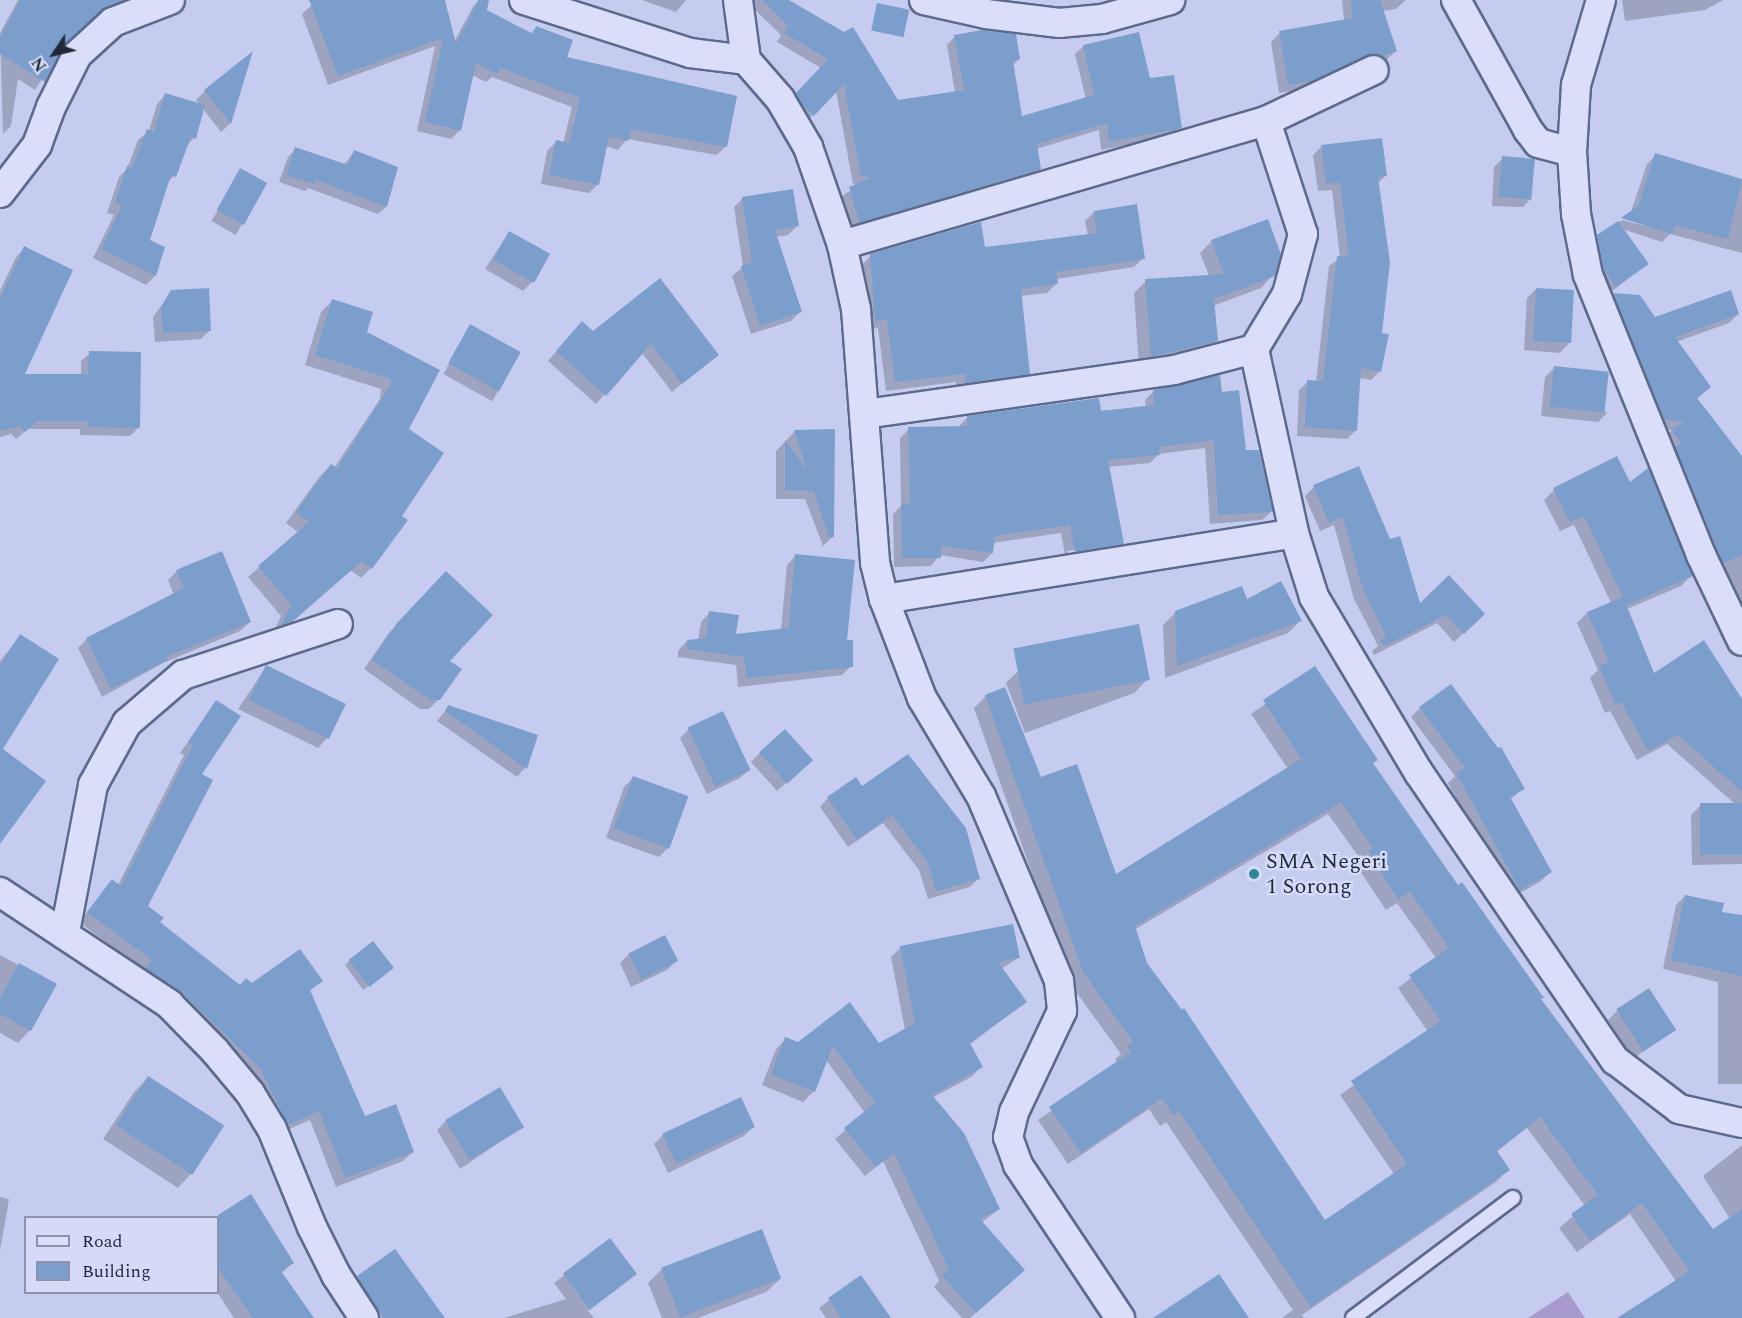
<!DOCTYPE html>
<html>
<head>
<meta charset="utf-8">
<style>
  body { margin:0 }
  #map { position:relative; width:1742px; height:1318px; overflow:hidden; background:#c6ccef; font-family:Spectral,serif }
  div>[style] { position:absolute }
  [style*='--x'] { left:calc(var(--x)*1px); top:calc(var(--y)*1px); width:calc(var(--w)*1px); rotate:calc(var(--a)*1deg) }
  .green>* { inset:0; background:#a99acd }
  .shadow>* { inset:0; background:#0003; transform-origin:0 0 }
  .building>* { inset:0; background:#7c9ecd; transform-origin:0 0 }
  .roads { filter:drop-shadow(2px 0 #5c6a8b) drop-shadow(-2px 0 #5c6a8b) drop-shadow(0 2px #5c6a8b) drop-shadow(0 -2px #5c6a8b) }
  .lane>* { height:14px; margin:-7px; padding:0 7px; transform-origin:7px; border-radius:7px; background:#dadef9 }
  .street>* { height:28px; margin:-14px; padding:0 14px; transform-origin:14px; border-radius:14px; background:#dadef9 }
  .dots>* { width:16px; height:16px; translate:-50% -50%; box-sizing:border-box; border:3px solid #d6daf6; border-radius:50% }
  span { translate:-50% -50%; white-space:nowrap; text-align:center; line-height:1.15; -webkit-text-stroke:5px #d6daf6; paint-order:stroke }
  .poi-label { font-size:22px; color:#1f293b }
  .left { translate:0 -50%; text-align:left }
  .legend { position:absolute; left:24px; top:1216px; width:195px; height:78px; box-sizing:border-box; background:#d6daf6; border:2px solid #8d93ab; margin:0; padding:8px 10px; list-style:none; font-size:18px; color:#1f293b }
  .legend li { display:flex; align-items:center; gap:12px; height:30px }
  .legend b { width:30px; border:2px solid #8d93ab }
  .north { position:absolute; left:24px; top:24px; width:60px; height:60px; -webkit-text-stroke:4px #d6daf6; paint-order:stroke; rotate:235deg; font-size:16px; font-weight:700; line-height:24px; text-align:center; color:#1f293b }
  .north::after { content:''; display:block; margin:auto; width:21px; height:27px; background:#1f293b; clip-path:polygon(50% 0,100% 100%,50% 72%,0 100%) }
</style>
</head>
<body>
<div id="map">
  <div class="green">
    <i style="clip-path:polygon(1568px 1292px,1585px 1318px,1528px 1318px)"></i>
  </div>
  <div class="shadow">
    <i style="clip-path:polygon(18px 0,134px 0,92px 18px,64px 44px,35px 90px,18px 79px,11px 126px,3px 134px,0 33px)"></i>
    <i style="clip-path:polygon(327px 0,443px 0,454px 42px,474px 5px,479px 0,488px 0,485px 11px,530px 34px,536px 28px,565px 58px,726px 146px,717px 155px,627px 139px,618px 150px,605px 146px,598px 184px,589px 193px,541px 184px,547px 151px,556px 142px,563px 144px,572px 107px,492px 77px,486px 82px,472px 75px,460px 130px,451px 139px,417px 131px,435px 46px,328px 85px,302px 14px,312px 5px)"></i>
    <i style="clip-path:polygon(642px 0,686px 0,676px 12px)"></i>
    <i style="clip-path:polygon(745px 0,786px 0,897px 101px,955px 93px,947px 45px,955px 36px,1019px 59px,1012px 66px,1020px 118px,1086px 99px,1075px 54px,1084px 46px,1148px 80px,1180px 128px,1172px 136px,1101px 150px,1099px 130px,1036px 149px,1040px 169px,1031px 177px,852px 230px,841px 197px,858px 185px,853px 184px,836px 91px,805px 123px,788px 103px,821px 68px,777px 42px,781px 35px)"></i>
    <i style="clip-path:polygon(1342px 0,1406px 0,1396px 9px,1382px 11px,1396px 51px,1386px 60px,1302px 89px,1279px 93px,1271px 42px,1280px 33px,1344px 21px)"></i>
    <i style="clip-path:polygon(1622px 0,1723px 0,1705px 10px,1625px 21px)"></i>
    <i style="clip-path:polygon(250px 55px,230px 124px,221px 132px,203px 109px,194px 138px,185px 147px,174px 176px,167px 183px,148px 241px,163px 248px,155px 276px,146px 285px,93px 258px,114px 215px,107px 213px,119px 177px,127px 169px,138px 140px,149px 131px,157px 104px,166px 94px,200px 105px,196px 100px,205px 91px)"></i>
    <i style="clip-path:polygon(1321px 147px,1386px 175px,1378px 183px,1380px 371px,1371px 380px,1359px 378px,1356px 430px,1347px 439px,1297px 436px,1299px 390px,1308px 382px,1316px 382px,1329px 266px,1340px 258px,1332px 190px,1318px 191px,1313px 155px)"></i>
    <i style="clip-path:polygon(296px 149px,344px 165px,354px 152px,396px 167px,386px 207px,378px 214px,308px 188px,305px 191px,279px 182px,288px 157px)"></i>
    <i style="clip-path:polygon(1656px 155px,1742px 180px,1742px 253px,1670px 234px,1662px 242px,1622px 229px,1647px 264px,1607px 295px,1589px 246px,1622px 220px,1670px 232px,1631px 212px,1647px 164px)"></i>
    <i style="clip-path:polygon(1503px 158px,1532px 197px,1523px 207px,1492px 206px,1494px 167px)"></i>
    <i style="left:241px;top:170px;width:28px;height:59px;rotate:30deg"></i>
    <i style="clip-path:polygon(743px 198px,797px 226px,788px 235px,776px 237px,800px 312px,791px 321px,751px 334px,732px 276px,743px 267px,734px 207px)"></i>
    <i style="clip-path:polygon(1094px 212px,1143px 258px,1134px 267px,1056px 279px,1056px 284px,1047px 293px,1020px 296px,1028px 373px,1019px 383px,957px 391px,956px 382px,886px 391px,878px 328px,867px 329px,862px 265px,871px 255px,984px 249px,1088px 236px,1085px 221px)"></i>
    <i style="clip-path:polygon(509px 232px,532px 282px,523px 291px,485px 269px)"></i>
    <i style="clip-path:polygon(1212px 241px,1273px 275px,1261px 288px,1213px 306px,1216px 341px,1204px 353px,1139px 368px,1134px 293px,1146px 281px,1209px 276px,1200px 253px)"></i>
    <i style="clip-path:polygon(25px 248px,23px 376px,81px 376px,81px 361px,90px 353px,139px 427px,130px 436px,80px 435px,80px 429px,28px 429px,16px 439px,11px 434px,0 437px,0 291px,16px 257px)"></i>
    <i style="clip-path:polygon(1536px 289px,1569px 343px,1560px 353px,1524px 350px,1527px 298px)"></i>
    <i style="clip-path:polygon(171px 292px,210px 330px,201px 339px,155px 342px,153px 317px)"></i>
    <i style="clip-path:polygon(1614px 294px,1654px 319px,1738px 314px,1729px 323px,1676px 342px,1709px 387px,1697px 399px,1742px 478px,1742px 616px,1663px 439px,1672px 430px,1655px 428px,1605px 303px)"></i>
    <i style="clip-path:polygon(332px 301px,365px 333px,438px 370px,407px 429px,400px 517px,371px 568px,361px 578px,350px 570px,273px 634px,281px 616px,248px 577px,299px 533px,286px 523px,320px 476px,331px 466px,334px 468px,380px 399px,381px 389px,305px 365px,321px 312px)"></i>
    <i style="left:470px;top:326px;width:56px;height:55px;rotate:29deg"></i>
    <i style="clip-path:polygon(573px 332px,593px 333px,717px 355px,672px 392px,642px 353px,596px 404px,548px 361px)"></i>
    <i style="clip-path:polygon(1554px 368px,1607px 413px,1598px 422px,1541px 416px,1545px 377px)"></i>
    <i style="clip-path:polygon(evenodd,1154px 391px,1220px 394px,1271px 512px,1262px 520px,1210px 524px,1205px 448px,1159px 454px,1150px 463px,1108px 467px,1122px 543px,1113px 552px,1066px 560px,1061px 533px,993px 543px,992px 553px,983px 562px,940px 555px,931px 566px,894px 567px,893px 514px,901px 506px,900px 438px,909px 429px,958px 427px,967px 418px,1146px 408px,1145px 400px,1154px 391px,1114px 544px,1114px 547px,1068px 554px,1067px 551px,1114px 544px)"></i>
    <i style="clip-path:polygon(795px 431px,832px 537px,823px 546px,805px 499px,776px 499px,776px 451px)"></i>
    <i style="clip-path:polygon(1358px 468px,1419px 606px,1483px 614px,1454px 642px,1437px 623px,1374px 655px,1372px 651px,1378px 646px,1354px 599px,1334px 525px,1320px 531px,1305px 496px,1314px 487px)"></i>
    <i style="clip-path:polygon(1630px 485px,1691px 576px,1681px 586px,1627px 609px,1653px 675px,1742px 702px,1742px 864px,1692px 865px,1691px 815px,1701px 805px,1735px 804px,1667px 744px,1637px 760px,1610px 711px,1605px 713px,1590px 678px,1598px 670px,1577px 623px,1587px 613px,1611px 603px,1574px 525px,1560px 531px,1544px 500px,1554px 490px)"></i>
    <i style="clip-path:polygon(796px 555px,846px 641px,851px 666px,842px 675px,738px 687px,736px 665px,678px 657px,678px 651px,687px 641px,698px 640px,701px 622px,710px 612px,734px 636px,781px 630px,787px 565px)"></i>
    <i style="clip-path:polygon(177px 571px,250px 622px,240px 631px,163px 663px,102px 697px,78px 648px,87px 639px,174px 595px,168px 580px)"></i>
    <i style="clip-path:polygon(437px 582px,448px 661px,439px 699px,429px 709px,420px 709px,364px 669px,388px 634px)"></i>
    <i style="clip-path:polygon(1246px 601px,1300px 621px,1288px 633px,1165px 678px,1163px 625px,1175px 613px)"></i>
    <i style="clip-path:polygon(20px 636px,1px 749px,0 839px,0 661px)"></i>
    <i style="clip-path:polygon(266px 667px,344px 704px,327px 738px,318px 748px,238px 709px)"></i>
    <i style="clip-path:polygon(evenodd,1315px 668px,1372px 764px,1539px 1000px,1713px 1231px,1730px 1219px,1703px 1176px,1742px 1145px,1742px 1318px,1621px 1318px,1676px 1281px,1630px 1214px,1577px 1252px,1559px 1228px,1585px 1206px,1527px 1128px,1496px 1152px,1508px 1170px,1496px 1182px,1302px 1315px,1304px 1318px,1282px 1318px,1293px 1310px,1166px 1122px,1160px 1126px,1149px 1109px,1068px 1164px,1038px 1120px,1118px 1063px,1115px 1059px,1121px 1054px,1071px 985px,974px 708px,986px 696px,1040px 778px,1115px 876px,1288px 769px,1251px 714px,1315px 668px,1328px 814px,1361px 860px,1356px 865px,1386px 910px,1397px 903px,1436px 958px,1398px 988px,1428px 1032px,1340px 1095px,1394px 1174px,1325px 1222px,1146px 963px,1134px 930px,1328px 814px)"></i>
    <i style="clip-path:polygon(1020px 669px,1148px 679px,1134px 693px,1025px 733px,1006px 683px)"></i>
    <i style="clip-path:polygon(216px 702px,200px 775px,147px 907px,158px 923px,240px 987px,321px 981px,309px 992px,364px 1118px,413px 1152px,403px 1161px,336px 1187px,310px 1120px,278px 1134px,144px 970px,79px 922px,112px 881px,118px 885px,184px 755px,180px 753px)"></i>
    <i style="clip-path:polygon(449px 706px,536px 736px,525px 768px,517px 777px,437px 721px)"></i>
    <i style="clip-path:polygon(1420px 708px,1523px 788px,1510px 800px,1550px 872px,1541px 881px,1511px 898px,1448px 783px,1455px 776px,1411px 717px)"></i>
    <i style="clip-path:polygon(689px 729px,750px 769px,740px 778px,707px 794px,680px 738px)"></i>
    <i style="clip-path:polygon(760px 753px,802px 769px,777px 791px,751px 762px)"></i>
    <i style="clip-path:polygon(633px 778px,668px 848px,659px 857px,606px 838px,624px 787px)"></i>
    <i style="clip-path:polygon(862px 788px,978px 879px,970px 887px,928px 899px,919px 870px,883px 823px,848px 847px,820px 807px,828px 798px)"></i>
    <i style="clip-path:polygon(1685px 896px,1720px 913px,1742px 917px,1742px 1084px,1718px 1084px,1718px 982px,1663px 969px,1676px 905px)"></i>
    <i style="clip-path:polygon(901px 947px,1018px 958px,1001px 969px,1025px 1002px,969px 1045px,981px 1067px,971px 1077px,932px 1098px,999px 1209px,981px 1223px,1013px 1280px,970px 1318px,962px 1318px,934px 1287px,939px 1281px,883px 1161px,865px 1176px,835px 1139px,865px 1113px,826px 1060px,813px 1092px,803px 1102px,762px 1085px,776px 1049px,786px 1039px,798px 1044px,879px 1045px,905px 1030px,891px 957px)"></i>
    <i style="clip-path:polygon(629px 954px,676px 961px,667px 970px,631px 987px,620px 963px)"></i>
    <i style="clip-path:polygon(0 955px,55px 985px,30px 1030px,18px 1043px,0 1033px)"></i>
    <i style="clip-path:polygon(349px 961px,388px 972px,363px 990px,345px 965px)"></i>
    <i style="clip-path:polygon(1617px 1011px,1674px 1029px,1633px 1059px,1608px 1020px)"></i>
    <i style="clip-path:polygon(148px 1078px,191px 1174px,178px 1188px,103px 1139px,134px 1092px)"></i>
    <i style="clip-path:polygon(446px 1121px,522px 1127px,460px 1169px,437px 1130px)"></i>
    <i style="clip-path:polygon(753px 1127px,744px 1136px,668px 1173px,654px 1144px,663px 1135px)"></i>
    <i style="clip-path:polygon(250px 1196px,292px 1263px,281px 1274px,312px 1318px,234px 1318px,217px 1292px,217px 1218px)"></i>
    <i style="clip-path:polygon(0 1197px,9px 1199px,0 1251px)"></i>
    <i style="clip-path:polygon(610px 1240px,635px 1274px,588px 1311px,594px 1318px,504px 1318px,566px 1299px,554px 1283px)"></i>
    <i style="clip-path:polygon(395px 1251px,443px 1318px,362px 1318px,344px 1291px)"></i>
    <i style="clip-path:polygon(662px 1269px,780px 1279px,766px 1292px,698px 1318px,662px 1318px,648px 1283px)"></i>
    <i style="clip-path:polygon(860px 1277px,886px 1318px,826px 1318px,819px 1308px)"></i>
  </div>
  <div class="building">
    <i style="clip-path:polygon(20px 0,124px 0,102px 10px,66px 43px,45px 82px,0 54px,0 37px)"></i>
    <i style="clip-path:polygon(309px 0,445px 0,456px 44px,479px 0,489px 0,487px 10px,533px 34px,536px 26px,573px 40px,567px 57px,737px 96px,727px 147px,631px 129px,628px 141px,609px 136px,599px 185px,549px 175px,556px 140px,569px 143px,580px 98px,500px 68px,497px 74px,476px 63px,461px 131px,425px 122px,443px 38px,338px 76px)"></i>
    <i style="clip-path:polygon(762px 0,789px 0,844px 32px,853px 27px,898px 100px,964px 90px,954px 35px,982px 30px,1016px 34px,1020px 59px,1013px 61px,1022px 116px,1094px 95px,1083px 45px,1139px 32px,1150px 78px,1174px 75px,1182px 128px,1109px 142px,1107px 123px,1037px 144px,1041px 169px,860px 223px,849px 187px,871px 178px,861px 176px,844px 84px,814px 116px,802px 104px,796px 93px,828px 59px,784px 33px,788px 26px)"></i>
    <i style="clip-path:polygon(1351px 0,1380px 0,1397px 51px,1383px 56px,1368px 55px,1313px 81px,1288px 85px,1279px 31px,1353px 18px)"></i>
    <i style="left:877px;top:3px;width:33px;height:28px;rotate:12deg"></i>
    <i style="clip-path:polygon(253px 51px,231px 124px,204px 90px)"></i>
    <i style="clip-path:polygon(165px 93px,205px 105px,196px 139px,191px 137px,176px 177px,171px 175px,150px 240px,165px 247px,156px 276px,101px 249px,122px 206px,115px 203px,127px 166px,132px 168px,147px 129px,154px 132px)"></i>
    <i style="clip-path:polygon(1382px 138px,1387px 176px,1378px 177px,1390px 262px,1382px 333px,1389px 334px,1381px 372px,1361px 368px,1357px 431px,1305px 427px,1307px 380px,1323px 381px,1337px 256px,1349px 257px,1340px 182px,1326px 184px,1321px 145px)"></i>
    <i style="clip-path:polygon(295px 147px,348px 165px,354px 150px,398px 167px,387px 207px,316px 180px,314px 184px,286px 175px)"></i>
    <i style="clip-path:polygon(1655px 153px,1742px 179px,1728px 239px,1675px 225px,1672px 234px,1621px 218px,1639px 205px)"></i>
    <i style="left:1502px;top:156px;width:33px;height:41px;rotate:5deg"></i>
    <i style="left:240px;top:168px;width:31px;height:48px;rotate:29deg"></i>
    <i style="clip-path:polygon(793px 189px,799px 226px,775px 230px,802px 312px,760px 326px,741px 266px,752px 262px,742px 197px)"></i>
    <i style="clip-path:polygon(1137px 204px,1145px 259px,1056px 272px,1058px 284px,1021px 289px,1030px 374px,965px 383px,965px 374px,895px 382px,887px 320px,875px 321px,870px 254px,981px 222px,985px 247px,1097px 233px,1094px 211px)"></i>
    <i style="clip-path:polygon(1268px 219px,1281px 254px,1275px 276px,1214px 299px,1218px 341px,1151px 357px,1145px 279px,1224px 274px,1211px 240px)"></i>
    <i style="clip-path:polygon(1618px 221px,1649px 264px,1616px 287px,1604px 270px,1597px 235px)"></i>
    <i style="left:509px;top:231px;width:47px;height:33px;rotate:29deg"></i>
    <i style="clip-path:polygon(24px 246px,73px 270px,25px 374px,88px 374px,89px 351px,141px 352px,140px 428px,87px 427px,88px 421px,38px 421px,25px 432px,20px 426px,0 431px,0 299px)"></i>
    <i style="clip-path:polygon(660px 278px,719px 355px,682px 384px,651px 344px,606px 396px,556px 351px,582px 321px,593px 331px)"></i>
    <i style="clip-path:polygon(209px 288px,211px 331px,163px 333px,161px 307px,171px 290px)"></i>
    <i style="left:1536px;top:288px;width:38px;height:53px;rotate:3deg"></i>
    <i style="clip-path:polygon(1731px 290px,1739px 314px,1675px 337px,1711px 387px,1697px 398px,1742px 456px,1742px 555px,1723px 563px,1675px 448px,1681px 443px,1671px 429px,1685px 422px,1664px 419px,1613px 293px,1640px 295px,1655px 317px)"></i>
    <i style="clip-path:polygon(332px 299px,373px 312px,367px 332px,440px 370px,409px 429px,444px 453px,402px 516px,408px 520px,372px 569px,362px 561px,292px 622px,281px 625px,291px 605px,258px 566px,309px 522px,296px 512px,331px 464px,337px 468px,390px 386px,391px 379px,315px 355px)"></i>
    <i style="left:470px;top:324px;width:58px;height:45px;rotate:29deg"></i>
    <i style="left:1554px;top:366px;width:55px;height:41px;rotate:6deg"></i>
    <i style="clip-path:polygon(1220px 375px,1222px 392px,1239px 390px,1246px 450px,1259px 450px,1273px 512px,1218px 515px,1214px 440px,1159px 447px,1160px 455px,1108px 460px,1124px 544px,1075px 552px,1070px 525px,995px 536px,993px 553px,941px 546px,941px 558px,902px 558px,901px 504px,910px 504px,908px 427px,967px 426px,967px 416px,1099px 398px,1101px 411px,1154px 405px,1153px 390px)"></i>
    <i style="clip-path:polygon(835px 429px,834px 537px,829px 538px,814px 491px,785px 490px,785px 440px,807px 470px,794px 430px)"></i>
    <i style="clip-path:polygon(1617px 456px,1630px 482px,1648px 468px,1693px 576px,1627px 605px,1624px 599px,1654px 673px,1704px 640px,1742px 699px,1742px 792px,1678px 735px,1648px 751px,1621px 702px,1615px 704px,1599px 666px,1609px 662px,1587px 612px,1623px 597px,1584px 516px,1570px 522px,1553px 488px)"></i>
    <i style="clip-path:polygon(1359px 466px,1390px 539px,1400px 536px,1420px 603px,1449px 575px,1485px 614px,1464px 634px,1446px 615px,1384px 646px,1380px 641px,1386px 635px,1363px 590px,1343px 517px,1329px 523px,1313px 485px)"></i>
    <i style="clip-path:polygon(222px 551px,251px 622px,166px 657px,168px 660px,111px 689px,86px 638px,184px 588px,176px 570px)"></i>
    <i style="clip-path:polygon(795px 554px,855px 560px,847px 640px,853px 640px,853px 667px,747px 678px,744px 657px,687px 649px,687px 640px,706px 638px,709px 611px,739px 615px,736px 634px,789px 628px)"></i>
    <i style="clip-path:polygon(446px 571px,493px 615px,450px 661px,462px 669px,440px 700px,430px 700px,372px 660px,397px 623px)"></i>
    <i style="clip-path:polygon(1281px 581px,1302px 621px,1177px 666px,1175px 611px,1242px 586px,1247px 599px)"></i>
    <i style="left:1139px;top:624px;width:57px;height:128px;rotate:79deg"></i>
    <i style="clip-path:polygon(20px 634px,59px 659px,3px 749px,46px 781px,0 844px,0 665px)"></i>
    <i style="left:266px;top:665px;width:89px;height:39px;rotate:26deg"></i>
    <i style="clip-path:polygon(evenodd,1315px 666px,1378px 760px,1373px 763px,1458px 885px,1462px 882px,1544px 998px,1541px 999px,1713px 1229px,1742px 1209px,1742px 1318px,1617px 1318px,1690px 1271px,1642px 1203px,1590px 1241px,1571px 1214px,1598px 1195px,1540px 1117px,1497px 1151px,1510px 1170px,1311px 1307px,1179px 1111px,1173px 1115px,1162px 1098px,1081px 1153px,1049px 1107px,1131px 1052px,1127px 1046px,1133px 1042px,1083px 972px,985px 695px,1005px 687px,1041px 777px,1077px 764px,1116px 874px,1301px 759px,1263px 700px,1315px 666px,1341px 802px,1373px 848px,1368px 851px,1398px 899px,1410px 892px,1449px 948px,1409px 975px,1441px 1021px,1351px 1081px,1407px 1164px,1325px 1220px,1184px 1008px,1182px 1010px,1147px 963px,1135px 926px,1341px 802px)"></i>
    <i style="clip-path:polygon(1451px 684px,1498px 748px,1501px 747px,1525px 789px,1510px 797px,1552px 872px,1520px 890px,1456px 773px,1465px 768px,1419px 707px)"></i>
    <i style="clip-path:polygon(216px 700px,241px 716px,202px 774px,213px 780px,148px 906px,164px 918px,160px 922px,240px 985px,246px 978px,252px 983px,300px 949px,323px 981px,310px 990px,365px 1116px,396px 1104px,414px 1152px,345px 1178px,319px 1111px,288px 1125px,260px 1068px,181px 992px,146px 969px,152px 960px,87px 912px,112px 879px,121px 886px,193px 745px,188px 742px)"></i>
    <i style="clip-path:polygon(448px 705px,538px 735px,527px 769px,445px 711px)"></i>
    <i style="left:723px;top:711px;width:65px;height:39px;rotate:65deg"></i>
    <i style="left:785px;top:729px;width:42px;height:35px;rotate:48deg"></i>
    <i style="clip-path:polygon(908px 754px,966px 828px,980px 879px,936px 891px,927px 861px,892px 815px,857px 840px,827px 797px,856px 777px,862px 786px)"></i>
    <i style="left:633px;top:776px;width:59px;height:56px;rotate:20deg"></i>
    <i style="left:1700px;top:803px;width:42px;height:52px"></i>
    <i style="clip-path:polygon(1685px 895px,1724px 903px,1722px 912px,1742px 915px,1742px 976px,1671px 960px)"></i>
    <i style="clip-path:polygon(1013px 924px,1020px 958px,998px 962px,1027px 1002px,970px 1043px,983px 1067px,932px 1095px,964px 1133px,1000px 1209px,980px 1219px,1025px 1270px,976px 1313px,942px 1276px,949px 1270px,894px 1153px,876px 1167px,844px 1128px,875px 1103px,833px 1046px,815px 1092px,771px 1074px,785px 1037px,798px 1042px,850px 1002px,879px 1043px,915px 1023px,900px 946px)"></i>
    <i style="left:665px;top:935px;width:29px;height:41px;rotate:63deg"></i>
    <i style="left:373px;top:941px;width:34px;height:31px;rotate:52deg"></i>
    <i style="clip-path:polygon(19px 963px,57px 984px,31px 1031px,0 1014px,0 998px)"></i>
    <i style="left:1649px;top:988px;width:50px;height:39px;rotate:57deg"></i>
    <i style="left:148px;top:1076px;width:91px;height:59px;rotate:33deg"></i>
    <i style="left:500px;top:1087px;width:47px;height:64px;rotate:59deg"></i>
    <i style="left:741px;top:1097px;width:33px;height:87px;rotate:65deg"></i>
    <i style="clip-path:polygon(251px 1194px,294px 1263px,281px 1271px,314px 1318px,253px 1318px,218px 1268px,218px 1215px)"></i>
    <i style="left:762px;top:1229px;width:53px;height:108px;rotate:69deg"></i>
    <i style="left:610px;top:1238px;width:45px;height:59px;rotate:53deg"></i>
    <i style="clip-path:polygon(395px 1249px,445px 1318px,384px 1318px,357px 1276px)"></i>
    <i style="clip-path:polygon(1219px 1274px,1249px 1318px,1153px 1318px)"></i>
    <i style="clip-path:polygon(861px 1275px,891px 1318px,841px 1318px,828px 1298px)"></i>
  </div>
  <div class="roads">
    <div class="lane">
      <i style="--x:1353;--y:1318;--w:200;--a:-36.9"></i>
    </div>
    <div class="street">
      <i style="--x:524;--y:0;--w:174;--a:17.7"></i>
      <i style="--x:690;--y:53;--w:56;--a:7.1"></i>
      <i style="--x:746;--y:60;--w:52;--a:48.9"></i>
      <i style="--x:780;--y:99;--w:56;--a:59.7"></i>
      <i style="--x:808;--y:147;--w:104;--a:70.9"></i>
      <i style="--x:842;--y:245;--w:66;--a:77.7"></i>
      <i style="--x:856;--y:309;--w:255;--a:85.7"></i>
      <i style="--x:875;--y:563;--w:37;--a:76"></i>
      <i style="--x:884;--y:599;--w:106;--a:69"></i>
      <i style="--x:922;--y:698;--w:114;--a:59"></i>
      <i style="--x:981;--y:796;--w:201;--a:67.1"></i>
      <i style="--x:1059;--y:981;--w:30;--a:84"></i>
      <i style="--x:1062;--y:1011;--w:112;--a:115.4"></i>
      <i style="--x:1014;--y:1112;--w:26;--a:103"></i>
      <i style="--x:1008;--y:1137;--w:30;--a:70"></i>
      <i style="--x:1018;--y:1165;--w:184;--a:56.3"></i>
      <i style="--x:738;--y:0;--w:61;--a:82.4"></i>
      <i style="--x:924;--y:0;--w:64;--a:12.7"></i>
      <i style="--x:986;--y:14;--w:74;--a:7"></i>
      <i style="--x:1059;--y:23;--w:43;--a:-5.3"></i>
      <i style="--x:1102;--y:19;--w:71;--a:-15.6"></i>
      <i style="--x:1456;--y:0;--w:149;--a:61"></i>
      <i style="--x:1528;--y:130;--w:16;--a:52"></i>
      <i style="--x:1538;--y:143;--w:35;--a:15"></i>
      <i style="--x:1601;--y:0;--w:89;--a:106.4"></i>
      <i style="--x:1576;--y:85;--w:67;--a:93.4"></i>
      <i style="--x:1572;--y:152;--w:62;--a:86.3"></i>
      <i style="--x:1576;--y:214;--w:62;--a:78.9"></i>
      <i style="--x:1588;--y:275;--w:302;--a:68"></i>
      <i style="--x:1701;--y:555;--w:95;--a:64.5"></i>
      <i style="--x:1266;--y:121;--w:119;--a:71.9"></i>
      <i style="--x:1303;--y:234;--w:62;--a:104.9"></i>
      <i style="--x:1287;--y:294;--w:64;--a:121"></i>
      <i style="--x:1254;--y:349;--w:188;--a:77.7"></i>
      <i style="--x:1294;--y:533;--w:67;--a:72.6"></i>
      <i style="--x:1314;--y:597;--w:205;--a:59.2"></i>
      <i style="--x:1419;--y:773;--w:348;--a:55.7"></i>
      <i style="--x:1615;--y:1060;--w:81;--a:37.4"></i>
      <i style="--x:1679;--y:1109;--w:65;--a:12.5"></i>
      <i style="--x:0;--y:193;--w:61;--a:-52.4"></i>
      <i style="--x:37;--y:145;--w:40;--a:-69.8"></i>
      <i style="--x:51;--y:107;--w:58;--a:-63.4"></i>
      <i style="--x:77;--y:55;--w:49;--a:-42.5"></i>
      <i style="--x:113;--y:22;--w:61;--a:-21.1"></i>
      <i style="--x:842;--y:245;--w:442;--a:-16.3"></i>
      <i style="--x:1266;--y:121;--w:119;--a:-25.3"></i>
      <i style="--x:865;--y:414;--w:312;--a:-8.1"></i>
      <i style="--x:1174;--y:370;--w:83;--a:-14.7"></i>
      <i style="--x:884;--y:599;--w:415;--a:-9.1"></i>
      <i style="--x:0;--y:892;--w:203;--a:33.5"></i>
      <i style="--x:169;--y:1004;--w:66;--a:45.6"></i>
      <i style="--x:215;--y:1051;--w:55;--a:50.2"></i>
      <i style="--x:250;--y:1093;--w:42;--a:58.6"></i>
      <i style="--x:272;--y:1129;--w:106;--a:67.8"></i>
      <i style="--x:312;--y:1227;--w:54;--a:63.4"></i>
      <i style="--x:336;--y:1275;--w:51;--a:56.9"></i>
      <i style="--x:65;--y:932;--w:150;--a:-79.2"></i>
      <i style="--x:93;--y:785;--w:71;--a:-61.3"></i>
      <i style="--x:127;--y:723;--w:74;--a:-40.6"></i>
      <i style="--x:183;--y:675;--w:163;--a:-18.2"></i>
    </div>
  </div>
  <div class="dots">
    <i style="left:1254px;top:874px;background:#2b889a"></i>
  </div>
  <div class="poi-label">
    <span class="left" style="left:1266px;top:874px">SMA Negeri<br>1 Sorong</span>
  </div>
  <ul class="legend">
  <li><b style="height:8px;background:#dadef9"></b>Road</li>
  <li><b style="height:16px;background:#7c9ecd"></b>Building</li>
  </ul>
  <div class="north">N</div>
</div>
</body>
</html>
